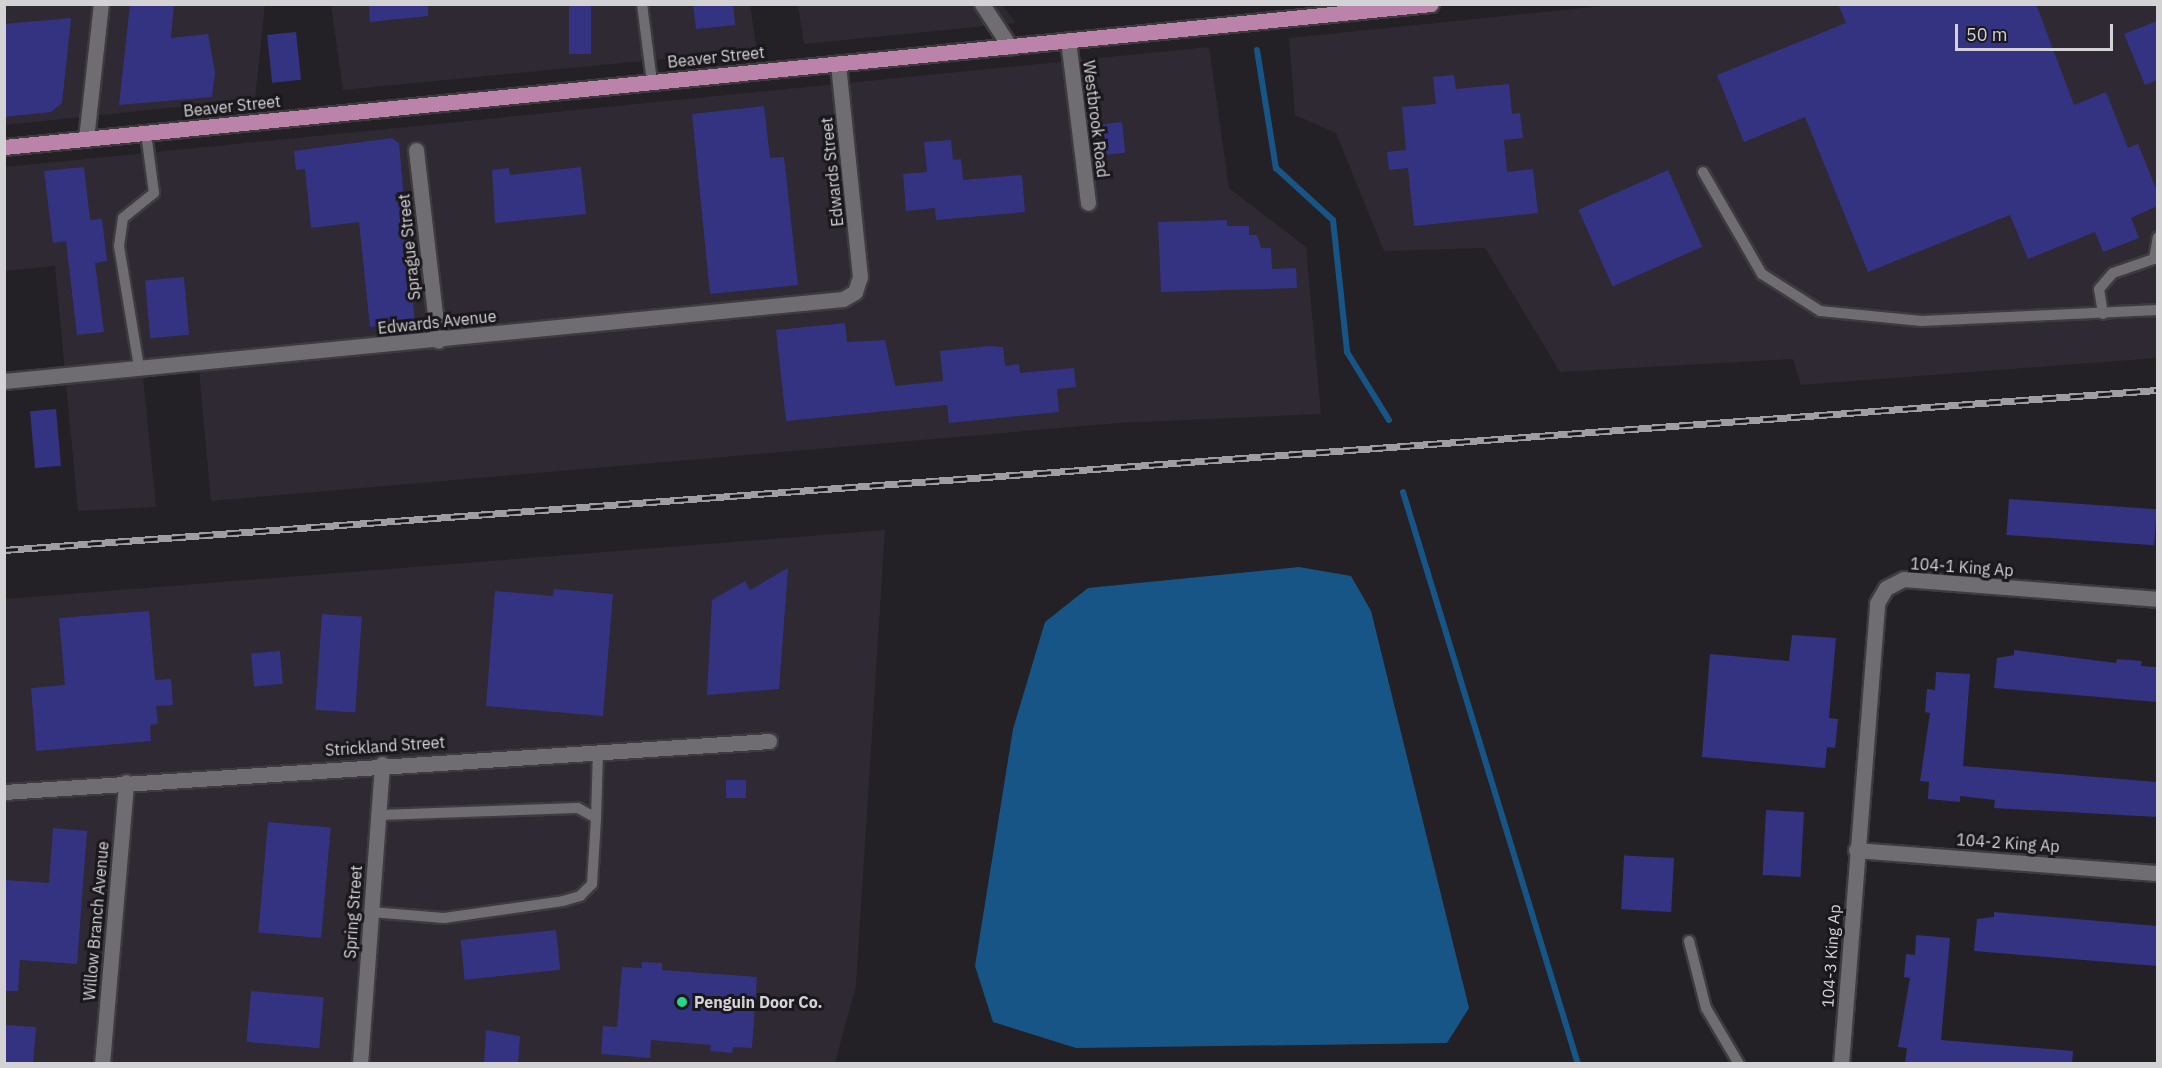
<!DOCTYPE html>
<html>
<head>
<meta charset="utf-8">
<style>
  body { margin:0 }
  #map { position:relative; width:2162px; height:1068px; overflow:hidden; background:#232125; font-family:"IBM Plex Sans",sans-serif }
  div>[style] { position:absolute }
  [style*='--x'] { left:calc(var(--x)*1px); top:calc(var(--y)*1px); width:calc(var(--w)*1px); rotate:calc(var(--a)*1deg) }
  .built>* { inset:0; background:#2e2932 }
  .water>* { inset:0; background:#185587 }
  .stream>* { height:6px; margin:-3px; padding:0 3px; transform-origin:3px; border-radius:3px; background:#185587 }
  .building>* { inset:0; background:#343382; transform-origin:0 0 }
  .roads { filter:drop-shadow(2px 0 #3d3b3e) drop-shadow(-2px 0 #3d3b3e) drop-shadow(0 2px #3d3b3e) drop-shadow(0 -2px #3d3b3e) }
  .service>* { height:10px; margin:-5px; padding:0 5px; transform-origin:5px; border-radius:5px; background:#6f6d71 }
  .minor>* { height:15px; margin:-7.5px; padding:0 7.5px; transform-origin:7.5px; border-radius:7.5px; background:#6f6d71 }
  .primary>* { height:15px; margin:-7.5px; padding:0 7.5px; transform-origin:7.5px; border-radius:7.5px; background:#bb83a9 }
  .rail>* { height:7px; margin-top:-3.5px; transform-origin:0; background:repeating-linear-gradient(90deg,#1a181c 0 14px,#9f9ea0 0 28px); box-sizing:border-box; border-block:2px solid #9f9ea0 }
  .dots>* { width:16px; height:16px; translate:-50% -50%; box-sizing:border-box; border:3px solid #1a181c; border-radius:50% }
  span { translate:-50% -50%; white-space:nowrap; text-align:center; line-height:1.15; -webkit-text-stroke:6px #1a181c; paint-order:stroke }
  .street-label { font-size:16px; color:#d3d2d4 }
  .poi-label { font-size:16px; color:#d3d2d4; font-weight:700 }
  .left { translate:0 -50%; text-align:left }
  .frame { position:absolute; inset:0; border:6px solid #d3d2d4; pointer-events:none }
  .scale { position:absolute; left:1955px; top:24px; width:158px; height:27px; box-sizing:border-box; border:3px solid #d3d2d4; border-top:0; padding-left:8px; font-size:18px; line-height:21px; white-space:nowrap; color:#d3d2d4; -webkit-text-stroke:4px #1a181c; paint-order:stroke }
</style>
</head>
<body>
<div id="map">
  <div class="built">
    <i style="clip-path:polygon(1622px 4px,2157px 5px,2157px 358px,1801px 385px,1793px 359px,1560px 372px,1485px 248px,1384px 251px,1336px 133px,1295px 115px,1289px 38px)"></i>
    <i style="clip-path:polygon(5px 5px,265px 5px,255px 99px,5px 125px)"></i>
    <i style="clip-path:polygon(331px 5px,750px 5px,757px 50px,343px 90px)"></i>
    <i style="clip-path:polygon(798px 5px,1002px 5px,1016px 23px,804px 44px)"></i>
    <i style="clip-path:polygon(1209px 47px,1229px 188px,1306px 247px,1321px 414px,1119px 423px,211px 501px,199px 371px,143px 376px,156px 507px,78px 511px,55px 266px,5px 271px,5px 167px)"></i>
    <i style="clip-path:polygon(885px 530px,856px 985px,835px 1063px,5px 1064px,5px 599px)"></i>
  </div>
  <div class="water">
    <i style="clip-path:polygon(1299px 567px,1351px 576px,1371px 611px,1469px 1008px,1447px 1043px,1076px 1048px,993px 1022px,975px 966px,1013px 729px,1045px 622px,1088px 588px)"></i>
  </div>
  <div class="stream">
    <i style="--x:1257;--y:50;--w:120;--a:80.9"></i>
    <i style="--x:1276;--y:168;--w:77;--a:42.4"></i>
    <i style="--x:1333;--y:220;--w:133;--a:83.9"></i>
    <i style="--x:1347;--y:352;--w:80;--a:58.3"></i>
    <i style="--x:1403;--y:492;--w:598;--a:72.99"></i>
  </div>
  <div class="building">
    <i style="clip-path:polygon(130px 4px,174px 4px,171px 38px,208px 34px,215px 72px,212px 97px,119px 105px)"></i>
    <i style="clip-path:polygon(369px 4px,428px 4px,428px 16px,370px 22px)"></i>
    <i style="left:569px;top:4px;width:22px;height:50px"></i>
    <i style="clip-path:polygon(693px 4px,733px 4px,735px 25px,696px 29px)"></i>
    <i style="clip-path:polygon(1838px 4px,2036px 4px,2074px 105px,2106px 92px,2128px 148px,2138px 144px,2157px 191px,2157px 206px,2131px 218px,2139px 238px,2103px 252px,2095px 232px,2028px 259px,2010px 215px,1868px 272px,1805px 117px,1744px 142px,1717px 75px,1846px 23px)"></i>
    <i style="clip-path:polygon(71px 18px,62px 103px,51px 112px,4px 117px,4px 24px)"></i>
    <i style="clip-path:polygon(2157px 21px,2157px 80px,2145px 85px,2124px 34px)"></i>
    <i style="left:296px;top:32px;width:48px;height:29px;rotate:84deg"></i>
    <i style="clip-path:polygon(1454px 75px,1456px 89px,1509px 84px,1512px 114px,1520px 113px,1523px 138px,1504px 140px,1507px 172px,1533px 169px,1538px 213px,1414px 226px,1408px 168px,1389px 170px,1387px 152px,1406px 150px,1402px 107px,1436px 104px,1433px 77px)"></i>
    <i style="clip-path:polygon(764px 106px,770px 158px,784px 157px,798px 285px,710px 294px,692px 114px)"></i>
    <i style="left:1122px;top:122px;width:31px;height:23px;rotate:84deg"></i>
    <i style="clip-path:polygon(392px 138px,399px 143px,415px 324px,370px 327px,359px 222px,311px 228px,305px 169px,296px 170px,294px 151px)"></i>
    <i style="clip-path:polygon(951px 140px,953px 160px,961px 159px,963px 180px,1022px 175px,1025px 212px,936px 220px,935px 208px,906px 211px,903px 174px,927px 172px,924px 142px)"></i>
    <i style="clip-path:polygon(84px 167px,90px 220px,102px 219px,107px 261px,95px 263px,104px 332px,77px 335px,66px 241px,53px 243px,44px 171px)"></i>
    <i style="clip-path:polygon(581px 167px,586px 214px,495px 223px,492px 170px,509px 168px,510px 175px)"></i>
    <i style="left:1668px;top:170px;width:84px;height:98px;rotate:66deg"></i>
    <i style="clip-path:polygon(1227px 220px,1227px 226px,1249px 226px,1249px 235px,1257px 235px,1261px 248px,1271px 248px,1272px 269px,1296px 268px,1297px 288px,1161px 292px,1158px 222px)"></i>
    <i style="left:184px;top:277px;width:58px;height:39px;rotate:85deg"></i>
    <i style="clip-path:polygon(845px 323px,847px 342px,885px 340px,895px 386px,943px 381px,940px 351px,990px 346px,1003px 347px,1005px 366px,1019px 364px,1020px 373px,1074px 368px,1076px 387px,1057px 389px,1059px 412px,949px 423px,947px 405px,786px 421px,776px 330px)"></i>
    <i style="left:56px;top:409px;width:57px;height:26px;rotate:85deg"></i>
    <i style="left:2009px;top:499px;width:148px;height:36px;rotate:4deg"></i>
    <i style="clip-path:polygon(788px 568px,779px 689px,707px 695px,712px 600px,745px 581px,750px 590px)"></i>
    <i style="clip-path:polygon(554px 589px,613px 594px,603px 716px,486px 706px,495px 591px,553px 596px)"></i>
    <i style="clip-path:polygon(149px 611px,155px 680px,171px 679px,173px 705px,156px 706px,158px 724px,150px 725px,151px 741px,36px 751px,31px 688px,65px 685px,59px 618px)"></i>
    <i style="left:322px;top:614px;width:40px;height:96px;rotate:4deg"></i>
    <i style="clip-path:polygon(1792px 635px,1836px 638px,1829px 718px,1838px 719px,1835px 748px,1827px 747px,1825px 768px,1702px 757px,1710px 654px,1789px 661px)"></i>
    <i style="clip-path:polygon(2014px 650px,2116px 663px,2117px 659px,2142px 661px,2141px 666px,2157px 667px,2157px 702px,1994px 688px,1997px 658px,2014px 655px)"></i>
    <i style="left:280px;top:651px;width:33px;height:29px;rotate:85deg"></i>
    <i style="clip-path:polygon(1936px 672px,1970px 674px,1963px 766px,2157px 782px,2157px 817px,1994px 808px,1995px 800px,1960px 796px,1960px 802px,1928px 799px,1929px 782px,1920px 781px,1930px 713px,1925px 712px,1927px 689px,1935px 690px)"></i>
    <i style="left:726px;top:780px;width:20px;height:18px"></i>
    <i style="left:1766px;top:810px;width:38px;height:65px;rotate:3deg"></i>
    <i style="left:268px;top:822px;width:63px;height:111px;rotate:5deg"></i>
    <i style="clip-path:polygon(53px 828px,87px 831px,77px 964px,20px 960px,18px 991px,4px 991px,4px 880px,49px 883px)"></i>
    <i style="left:1674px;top:858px;width:54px;height:50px;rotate:93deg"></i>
    <i style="clip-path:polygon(1994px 912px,2157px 926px,2157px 966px,1974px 951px,1977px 919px,1994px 917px)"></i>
    <i style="left:556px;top:930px;width:40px;height:96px;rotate:84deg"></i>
    <i style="clip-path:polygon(1916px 935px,1950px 938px,1941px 1040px,2073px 1051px,2072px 1064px,1905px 1064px,1907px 1048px,1898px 1047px,1910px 978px,1904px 977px,1906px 954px,1915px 955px)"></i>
    <i style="clip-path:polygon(642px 962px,662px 963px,662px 970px,757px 977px,752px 1048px,733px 1047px,732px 1053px,710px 1051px,711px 1045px,651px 1040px,650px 1058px,601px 1054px,603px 1026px,617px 1027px,622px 967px,642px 968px)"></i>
    <i style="left:251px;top:991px;width:73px;height:51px;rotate:5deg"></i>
    <i style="clip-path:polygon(4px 1025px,36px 1027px,33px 1064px,4px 1064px)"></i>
    <i style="clip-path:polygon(486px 1030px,520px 1036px,518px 1064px,484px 1064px)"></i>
  </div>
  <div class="roads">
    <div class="service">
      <i style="--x:642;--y:4;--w:79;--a:82.7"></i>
      <i style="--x:1703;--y:172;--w:118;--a:60"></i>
      <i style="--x:1762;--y:274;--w:69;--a:32.5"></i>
      <i style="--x:1820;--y:311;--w:102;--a:5.6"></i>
      <i style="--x:1922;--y:321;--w:236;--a:-2.7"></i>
      <i style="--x:2103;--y:314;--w:25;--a:-99"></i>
      <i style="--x:2099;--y:289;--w:21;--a:-49"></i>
      <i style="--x:2113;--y:273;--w:43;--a:-18.9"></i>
      <i style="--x:2154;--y:259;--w:22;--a:-80"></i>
      <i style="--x:139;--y:367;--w:123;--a:-99.4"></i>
      <i style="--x:119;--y:246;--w:28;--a:-82"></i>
      <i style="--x:123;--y:218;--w:40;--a:-39"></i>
      <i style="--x:154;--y:193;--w:61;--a:-97.6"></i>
      <i style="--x:596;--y:818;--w:67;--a:-88.3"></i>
      <i style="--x:371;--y:912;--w:73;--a:4.7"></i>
      <i style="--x:444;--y:918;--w:120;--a:-8.1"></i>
      <i style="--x:563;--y:901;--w:18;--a:-16"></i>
      <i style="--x:580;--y:896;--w:17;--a:-45"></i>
      <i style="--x:592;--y:884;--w:66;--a:-86.5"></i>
      <i style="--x:596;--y:818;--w:21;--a:-151"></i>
      <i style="--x:578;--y:808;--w:200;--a:178"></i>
      <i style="--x:1689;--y:941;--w:69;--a:75.8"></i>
      <i style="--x:1706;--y:1008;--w:65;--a:59.5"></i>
    </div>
    <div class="minor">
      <i style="--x:982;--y:4;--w:51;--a:56.9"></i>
      <i style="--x:1068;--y:40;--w:164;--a:83"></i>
      <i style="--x:86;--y:139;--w:136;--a:-83.7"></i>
      <i style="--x:416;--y:150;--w:192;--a:83.4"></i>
      <i style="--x:4;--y:381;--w:843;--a:-5.58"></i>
      <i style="--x:843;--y:299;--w:14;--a:-30"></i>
      <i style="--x:855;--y:292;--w:16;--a:-72"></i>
      <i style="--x:860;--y:277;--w:215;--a:-95.9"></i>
      <i style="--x:4;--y:792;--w:767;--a:-3.81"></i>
      <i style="--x:1856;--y:850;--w:303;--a:4.4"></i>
      <i style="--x:102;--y:1064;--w:283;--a:-85.1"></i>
      <i style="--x:360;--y:1064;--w:301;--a:-85.8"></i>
      <i style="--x:1841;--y:1064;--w:462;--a:-85.5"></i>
      <i style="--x:1877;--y:603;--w:17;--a:-59"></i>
      <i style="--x:1886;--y:588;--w:20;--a:-27"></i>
      <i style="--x:1904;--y:579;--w:255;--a:4.5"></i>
    </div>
    <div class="primary">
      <i style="--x:4;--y:147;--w:1434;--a:-5.72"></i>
    </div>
  </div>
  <div class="rail">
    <i style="--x:4;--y:550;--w:2160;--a:-4.25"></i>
  </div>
  <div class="dots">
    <i style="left:682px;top:1002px;background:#26d885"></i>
  </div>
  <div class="street-label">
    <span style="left:716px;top:57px;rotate:-6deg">Beaver Street</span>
    <span style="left:232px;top:106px;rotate:-6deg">Beaver Street</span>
    <span style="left:1096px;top:119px;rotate:83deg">Westbrook Road</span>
    <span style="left:832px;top:172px;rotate:-96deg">Edwards Street</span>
    <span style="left:409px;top:247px;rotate:-96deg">Sprague Street</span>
    <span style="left:437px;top:322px;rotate:-6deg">Edwards Avenue</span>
    <span style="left:1962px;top:567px;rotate:4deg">104-1 King Ap</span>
    <span style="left:385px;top:746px;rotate:-4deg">Strickland Street</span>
    <span style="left:2008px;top:843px;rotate:4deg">104-2 King Ap</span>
    <span style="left:353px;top:912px;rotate:-86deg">Spring Street</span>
    <span style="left:96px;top:921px;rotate:-85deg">Willow Branch Avenue</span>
    <span style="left:1831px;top:956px;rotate:-86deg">104-3 King Ap</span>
  </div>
  <div class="poi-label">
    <span class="left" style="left:694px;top:1002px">Penguin Door Co.</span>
  </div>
  <div class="frame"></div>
  <div class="scale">50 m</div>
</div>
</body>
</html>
